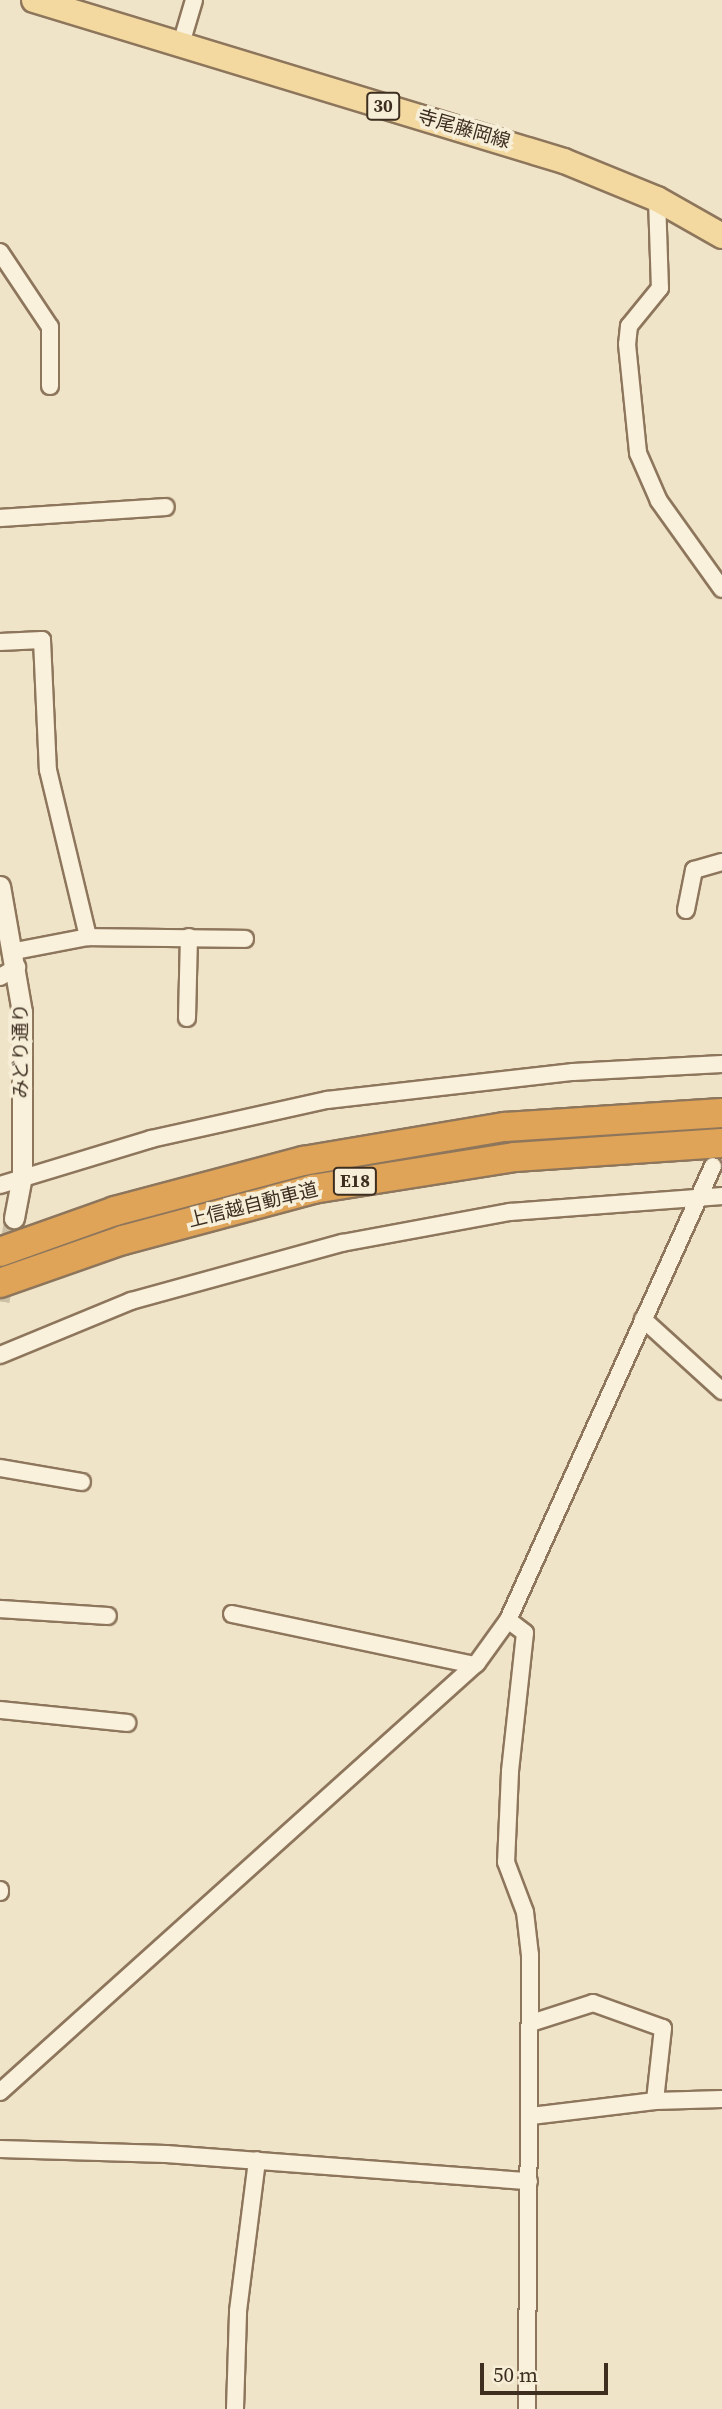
<!DOCTYPE html>
<html>
<head>
<meta charset="utf-8">
<style>
  body { margin:0 }
  #map { position:relative; width:722px; height:2409px; overflow:hidden; background:#f0e4c8; font-family:"Source Serif 4","Noto Sans JP",serif }
  div>[style] { position:absolute }
  [style*='--x'] { left:calc(var(--x)*1px); top:calc(var(--y)*1px); width:calc(var(--w)*1px); rotate:calc(var(--a)*1deg) }
  .tertiary-tunnel>* { height:19px; margin-top:-9.5px; transform-origin:0; background:repeating-linear-gradient(90deg,#ccc0a6 0 19px,transparent 0 29px) }
  .roads { filter:drop-shadow(2px 0 #8d765c) drop-shadow(-2px 0 #8d765c) drop-shadow(0 2px #8d765c) drop-shadow(0 -2px #8d765c) }
  .minor>* { height:16px; margin:-8px; padding:0 8px; transform-origin:8px; border-radius:8px; background:#faf1dc }
  .tertiary>* { height:19px; margin:-9.5px; padding:0 9.5px; transform-origin:9.5px; border-radius:9.5px; background:#faf1dc }
  .primary>* { height:24px; margin:-12px; padding:0 12px; transform-origin:12px; border-radius:12px; background:#f3d9a0 }
  .motorway>* { height:28px; margin:-14px; padding:0 14px; transform-origin:14px; border-radius:14px; background:#e0a458 }
  span { translate:-50% -50%; white-space:nowrap; text-align:center; line-height:1.15; -webkit-text-stroke:7px #f7eed8; paint-order:stroke }
  .shield-label span { padding:2px 5px; background:#f7eed8; border:2px solid; border-radius:5px; -webkit-text-stroke-width:0 }
  .shield-label { font-size:18px; color:#3d2e20; font-weight:700 }
  .street-label { font-size:19px; color:#3d2e20 }
  .scale { position:absolute; left:480px; top:2363px; width:128px; height:32px; box-sizing:border-box; border:4px solid #3d2e20; border-top:0; padding-left:9px; font-size:21px; line-height:24px; white-space:nowrap; color:#3d2e20; -webkit-text-stroke:5px #f7eed8; paint-order:stroke }
</style>
</head>
<body>
<div id="map">
  <div class="tertiary-tunnel">
    <i style="--x:0;--y:1301;--w:84;--a:-80.4"></i>
  </div>
  <div class="roads">
    <div class="minor">
      <i style="--x:181;--y:44;--w:46;--a:-73.5"></i>
      <i style="--x:657;--y:199;--w:89;--a:88.1"></i>
      <i style="--x:660;--y:288;--w:49;--a:129.2"></i>
      <i style="--x:629;--y:326;--w:18;--a:96"></i>
      <i style="--x:627;--y:344;--w:110;--a:84.2"></i>
      <i style="--x:638;--y:453;--w:52;--a:66.4"></i>
      <i style="--x:659;--y:501;--w:108;--a:54.4"></i>
      <i style="--x:0;--y:252;--w:90;--a:56.3"></i>
      <i style="--x:50;--y:327;--w:59;--a:90"></i>
      <i style="--x:0;--y:518;--w:166;--a:-3.8"></i>
      <i style="--x:0;--y:642;--w:42;--a:-2.7"></i>
      <i style="--x:42;--y:640;--w:130;--a:87.4"></i>
      <i style="--x:48;--y:770;--w:172;--a:76.5"></i>
      <i style="--x:88;--y:937;--w:74;--a:169.1"></i>
      <i style="--x:686;--y:910;--w:41;--a:-78.7"></i>
      <i style="--x:694;--y:870;--w:29;--a:-16"></i>
      <i style="--x:88;--y:937;--w:157;--a:0.7"></i>
      <i style="--x:0;--y:977;--w:20;--a:-30"></i>
      <i style="--x:187;--y:1018;--w:81;--a:-88.6"></i>
      <i style="--x:0;--y:1185;--w:158;--a:-16.9"></i>
      <i style="--x:151;--y:1139;--w:180;--a:-12.5"></i>
      <i style="--x:327;--y:1100;--w:248;--a:-6.5"></i>
      <i style="--x:573;--y:1072;--w:149;--a:-3.1"></i>
      <i style="--x:643;--y:1319;--w:107;--a:42.3"></i>
      <i style="--x:0;--y:1355;--w:142;--a:-22.4"></i>
      <i style="--x:131;--y:1301;--w:219;--a:-15.4"></i>
      <i style="--x:342;--y:1243;--w:171;--a:-10.5"></i>
      <i style="--x:510;--y:1212;--w:213;--a:-4.3"></i>
      <i style="--x:0;--y:1468;--w:83;--a:9.7"></i>
      <i style="--x:0;--y:1609;--w:108;--a:3.7"></i>
      <i style="--x:232;--y:1614;--w:248;--a:11.9"></i>
      <i style="--x:508;--y:1620;--w:21;--a:37"></i>
      <i style="--x:525;--y:1633;--w:140;--a:96.2"></i>
      <i style="--x:510;--y:1772;--w:90;--a:92.5"></i>
      <i style="--x:506;--y:1862;--w:53;--a:69.2"></i>
      <i style="--x:525;--y:1912;--w:43;--a:83.4"></i>
      <i style="--x:530;--y:1955;--w:454;--a:90.4"></i>
      <i style="--x:0;--y:1710;--w:128;--a:5.8"></i>
      <i style="--x:0;--y:1892;--w:2;--a:-90"></i>
      <i style="--x:531;--y:2023;--w:65;--a:-17.9"></i>
      <i style="--x:593;--y:2003;--w:74;--a:19.7"></i>
      <i style="--x:663;--y:2028;--w:73;--a:96.3"></i>
      <i style="--x:0;--y:2092;--w:642;--a:-41.97"></i>
      <i style="--x:477;--y:1663;--w:53;--a:-54.2"></i>
      <i style="--x:508;--y:1620;--w:498;--a:-65.7"></i>
      <i style="--x:531;--y:2116;--w:125;--a:-6.9"></i>
      <i style="--x:655;--y:2101;--w:67;--a:-1.7"></i>
      <i style="--x:0;--y:2149;--w:166;--a:1.7"></i>
      <i style="--x:166;--y:2154;--w:364;--a:4.3"></i>
      <i style="--x:235;--y:2409;--w:98;--a:-88.2"></i>
      <i style="--x:238;--y:2311;--w:152;--a:-82.8"></i>
    </div>
    <div class="tertiary">
      <i style="--x:0;--y:886;--w:128;--a:80.1"></i>
      <i style="--x:22;--y:1012;--w:164;--a:90"></i>
      <i style="--x:22;--y:1176;--w:43;--a:100.8"></i>
    </div>
    <div class="primary">
      <i style="--x:34;--y:0;--w:554;--a:16.9"></i>
      <i style="--x:564;--y:161;--w:100;--a:22.2"></i>
      <i style="--x:657;--y:199;--w:75;--a:29.6"></i>
    </div>
    <div class="motorway">
      <i style="--x:0;--y:1252;--w:122;--a:-19.6"></i>
      <i style="--x:115;--y:1211;--w:195;--a:-14.9"></i>
      <i style="--x:303;--y:1161;--w:205;--a:-9.6"></i>
      <i style="--x:505;--y:1127;--w:217;--a:-3.7"></i>
      <i style="--x:0;--y:1283;--w:130;--a:-19.3"></i>
      <i style="--x:123;--y:1240;--w:197;--a:-15"></i>
      <i style="--x:313;--y:1189;--w:205;--a:-9"></i>
      <i style="--x:515;--y:1157;--w:207;--a:-3.9"></i>
    </div>
  </div>
  <div class="shield-label">
    <span style="left:383px;top:106px">30</span>
    <span style="left:355px;top:1181px">E18</span>
  </div>
  <div class="street-label">
    <span style="left:464px;top:129px;rotate:16deg">寺尾藤岡線</span>
    <span style="left:21px;top:1051px;rotate:-90deg">みどり通り</span>
    <span style="left:253px;top:1205px;rotate:-14deg">上信越自動車道</span>
  </div>
  <div class="scale">50 m</div>
</div>
</body>
</html>
